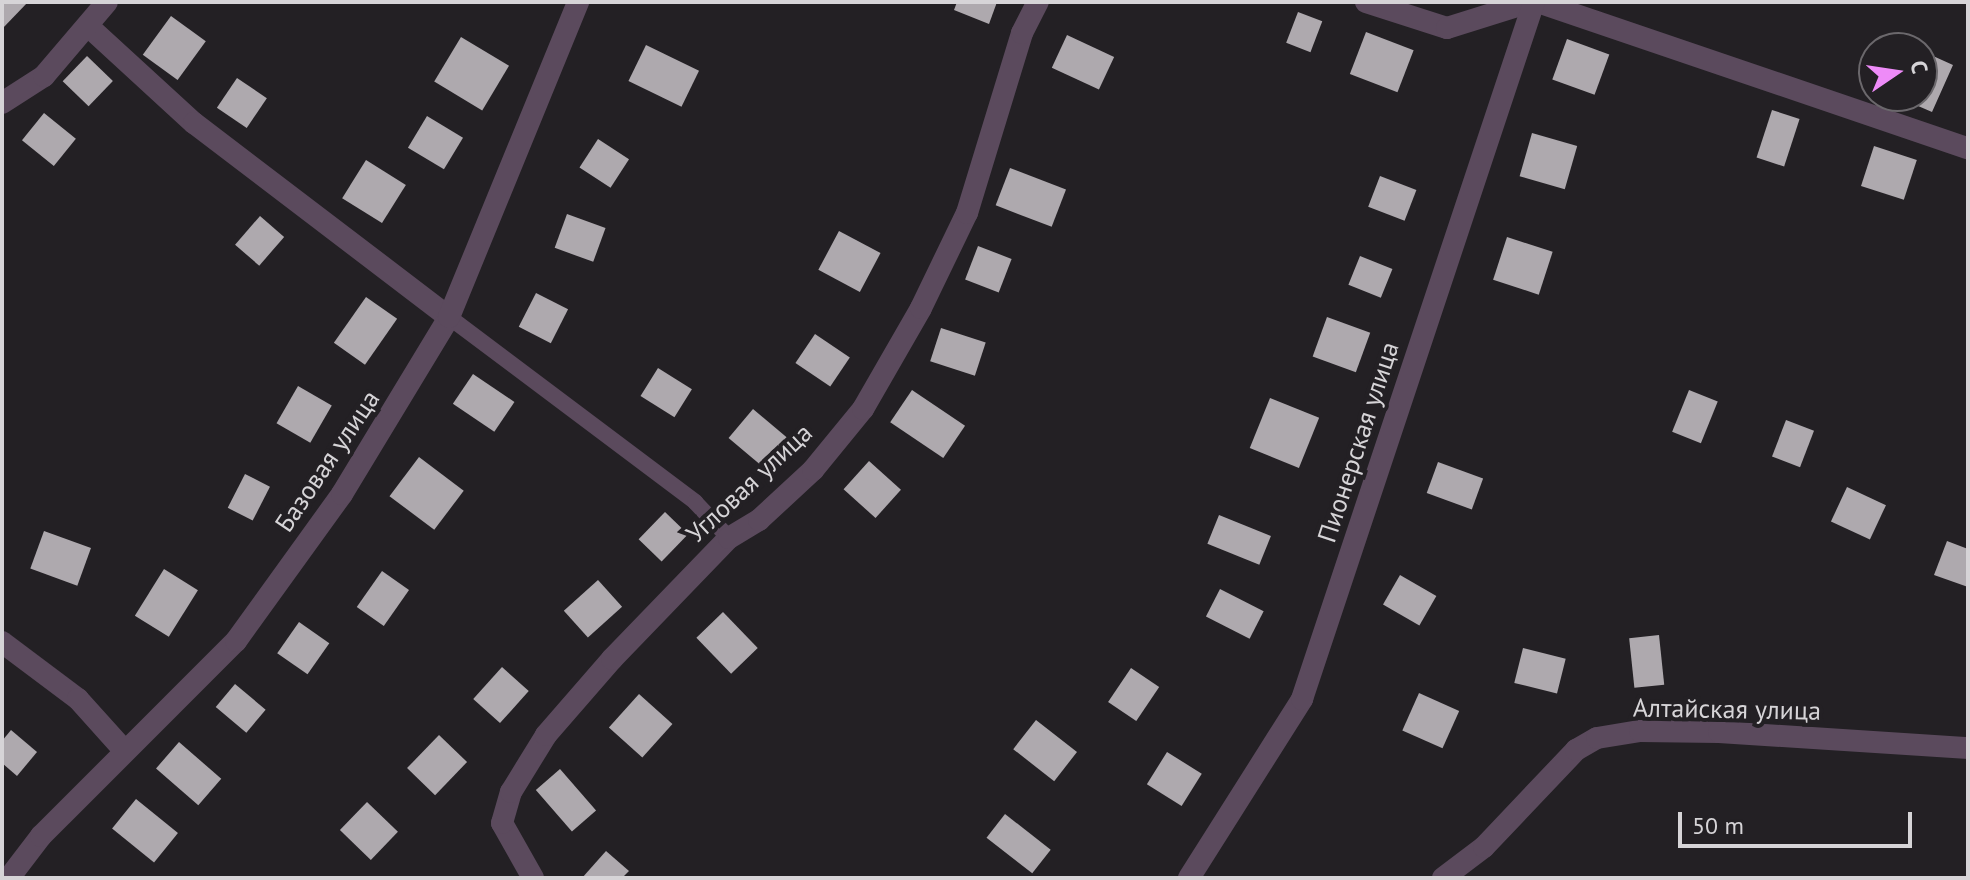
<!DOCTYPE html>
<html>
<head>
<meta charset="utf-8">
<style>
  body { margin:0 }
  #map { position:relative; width:1970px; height:880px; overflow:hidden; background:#232024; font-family:"PT Sans",sans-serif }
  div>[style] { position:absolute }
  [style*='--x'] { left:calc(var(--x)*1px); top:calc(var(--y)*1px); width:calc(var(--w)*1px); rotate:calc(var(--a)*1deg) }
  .building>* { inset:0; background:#aea9ae; transform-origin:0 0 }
  .service>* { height:16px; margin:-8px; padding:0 8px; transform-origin:8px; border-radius:8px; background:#5b4a5d }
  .minor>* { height:22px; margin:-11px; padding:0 11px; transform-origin:11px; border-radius:11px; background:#5b4a5d }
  span { translate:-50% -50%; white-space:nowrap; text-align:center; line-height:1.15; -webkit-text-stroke:8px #232024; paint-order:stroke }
  .street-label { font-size:26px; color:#d6d4d7 }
  .frame { position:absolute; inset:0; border:4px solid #d6d4d7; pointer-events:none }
  .north { position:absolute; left:1858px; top:32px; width:80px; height:80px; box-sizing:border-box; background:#232024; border:2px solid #6b686c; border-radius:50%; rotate:77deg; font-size:22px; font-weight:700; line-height:32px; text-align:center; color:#d6d4d7 }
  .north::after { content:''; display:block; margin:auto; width:28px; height:36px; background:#ee8bf8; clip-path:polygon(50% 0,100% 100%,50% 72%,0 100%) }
  .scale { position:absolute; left:1678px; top:812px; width:234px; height:36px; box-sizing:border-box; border:4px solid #d6d4d7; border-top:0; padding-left:10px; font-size:24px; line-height:28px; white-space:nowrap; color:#d6d4d7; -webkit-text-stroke:6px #232024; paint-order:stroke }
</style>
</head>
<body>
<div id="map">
  <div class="building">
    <i style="clip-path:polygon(2px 2px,28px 2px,2px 29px)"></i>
    <i style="clip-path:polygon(957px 2px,997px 2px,989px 24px,954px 10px)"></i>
    <i style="left:1298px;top:12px;width:26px;height:33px;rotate:21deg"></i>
    <i style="left:171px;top:16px;width:43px;height:48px;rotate:36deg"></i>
    <i style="left:1366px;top:32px;width:51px;height:45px;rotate:21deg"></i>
    <i style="left:1067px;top:35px;width:52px;height:36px;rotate:25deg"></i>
    <i style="left:461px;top:37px;width:56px;height:52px;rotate:31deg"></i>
    <i style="left:1567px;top:39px;width:45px;height:43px;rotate:20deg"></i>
    <i style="left:646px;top:45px;width:59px;height:40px;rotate:26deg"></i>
    <i style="clip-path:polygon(1922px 51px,1953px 65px,1932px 112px,1895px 96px,1922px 96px)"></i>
    <i style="left:87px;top:56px;width:36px;height:35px;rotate:44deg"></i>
    <i style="left:237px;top:78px;width:36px;height:36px;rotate:34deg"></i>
    <i style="left:1772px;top:110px;width:29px;height:50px;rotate:18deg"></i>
    <i style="left:44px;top:113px;width:41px;height:35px;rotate:39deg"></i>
    <i style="left:427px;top:116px;width:42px;height:37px;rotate:31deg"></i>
    <i style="left:1532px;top:133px;width:47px;height:45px;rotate:16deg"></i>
    <i style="left:598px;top:139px;width:37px;height:34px;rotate:33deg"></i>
    <i style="left:1874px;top:146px;width:45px;height:42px;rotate:18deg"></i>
    <i style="left:366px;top:160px;width:47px;height:45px;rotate:32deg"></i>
    <i style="left:1010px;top:168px;width:60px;height:40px;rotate:21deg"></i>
    <i style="left:1380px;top:176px;width:39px;height:33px;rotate:21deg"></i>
    <i style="left:567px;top:214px;width:41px;height:36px;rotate:20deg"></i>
    <i style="left:260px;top:216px;width:32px;height:38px;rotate:41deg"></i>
    <i style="left:839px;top:231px;width:47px;height:44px;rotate:28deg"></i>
    <i style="left:1507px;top:237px;width:48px;height:45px;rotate:18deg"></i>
    <i style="left:978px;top:246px;width:36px;height:36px;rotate:21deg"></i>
    <i style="left:1360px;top:256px;width:35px;height:31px;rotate:22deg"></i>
    <i style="left:536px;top:293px;width:36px;height:38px;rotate:27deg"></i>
    <i style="left:366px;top:297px;width:38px;height:56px;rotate:35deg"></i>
    <i style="left:1327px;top:317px;width:46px;height:42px;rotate:20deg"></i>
    <i style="left:941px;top:328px;width:47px;height:35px;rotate:18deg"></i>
    <i style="left:815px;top:334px;width:42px;height:35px;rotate:34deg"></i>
    <i style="left:658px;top:368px;width:40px;height:33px;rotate:32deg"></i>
    <i style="left:473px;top:374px;width:50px;height:36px;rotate:34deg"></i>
    <i style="left:298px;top:386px;width:39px;height:43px;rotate:30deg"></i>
    <i style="left:912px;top:390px;width:64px;height:39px;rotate:34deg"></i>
    <i style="left:1689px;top:390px;width:31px;height:45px;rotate:22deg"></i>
    <i style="left:1270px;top:398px;width:53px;height:54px;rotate:22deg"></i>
    <i style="left:753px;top:409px;width:45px;height:38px;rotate:40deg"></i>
    <i style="left:1786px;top:420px;width:30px;height:39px;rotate:21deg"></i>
    <i style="left:419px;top:457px;width:56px;height:49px;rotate:37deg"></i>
    <i style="left:869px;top:461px;width:43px;height:38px;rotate:42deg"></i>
    <i style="left:1438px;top:462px;width:48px;height:33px;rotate:20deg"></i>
    <i style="left:245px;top:474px;width:28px;height:38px;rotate:27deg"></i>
    <i style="left:1847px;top:487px;width:43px;height:38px;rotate:25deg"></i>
    <i style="left:665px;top:512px;width:32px;height:38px;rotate:44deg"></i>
    <i style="left:1219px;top:515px;width:56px;height:31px;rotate:22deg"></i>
    <i style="left:44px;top:531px;width:50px;height:40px;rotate:20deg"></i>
    <i style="clip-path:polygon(1947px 541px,1968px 549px,1968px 587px,1934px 575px)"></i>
    <i style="left:164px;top:569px;width:40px;height:55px;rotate:32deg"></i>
    <i style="left:382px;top:571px;width:33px;height:44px;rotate:35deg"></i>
    <i style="left:1400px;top:575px;width:42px;height:34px;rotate:30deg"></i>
    <i style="left:598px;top:580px;width:36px;height:46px;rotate:48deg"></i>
    <i style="left:1220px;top:589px;width:49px;height:31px;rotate:27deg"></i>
    <i style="left:723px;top:612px;width:50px;height:37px;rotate:46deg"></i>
    <i style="left:299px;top:622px;width:37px;height:38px;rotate:35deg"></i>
    <i style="left:1659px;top:635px;width:50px;height:30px;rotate:84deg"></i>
    <i style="left:1523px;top:648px;width:44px;height:36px;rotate:14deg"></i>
    <i style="left:502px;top:667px;width:36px;height:43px;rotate:42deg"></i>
    <i style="left:1131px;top:668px;width:34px;height:41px;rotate:34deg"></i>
    <i style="left:235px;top:684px;width:40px;height:30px;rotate:40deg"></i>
    <i style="left:1419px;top:693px;width:44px;height:41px;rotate:24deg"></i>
    <i style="left:639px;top:694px;width:45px;height:45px;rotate:42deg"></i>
    <i style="left:1036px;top:720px;width:52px;height:37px;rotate:38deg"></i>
    <i style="clip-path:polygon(11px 730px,37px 752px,17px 776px,2px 763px,2px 741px)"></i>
    <i style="left:439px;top:735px;width:39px;height:46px;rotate:44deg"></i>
    <i style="left:179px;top:742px;width:56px;height:35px;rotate:41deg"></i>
    <i style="left:1167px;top:752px;width:41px;height:38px;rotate:32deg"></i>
    <i style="left:560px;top:769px;width:55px;height:32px;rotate:49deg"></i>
    <i style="left:136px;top:799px;width:54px;height:38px;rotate:39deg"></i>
    <i style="left:367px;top:802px;width:43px;height:39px;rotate:44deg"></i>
    <i style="left:1005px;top:814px;width:58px;height:30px;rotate:38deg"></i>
    <i style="clip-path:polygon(606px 851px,629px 871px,622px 878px,582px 878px)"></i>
  </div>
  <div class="service">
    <i style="--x:449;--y:317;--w:308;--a:36.9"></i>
    <i style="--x:695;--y:502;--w:50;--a:46.6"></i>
  </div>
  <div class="minor">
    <i style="--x:1366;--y:2;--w:85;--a:17.8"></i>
    <i style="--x:1447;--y:28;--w:87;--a:-17.4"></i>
    <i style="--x:1538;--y:2;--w:454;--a:18.8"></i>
    <i style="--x:88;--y:26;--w:144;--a:42.5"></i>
    <i style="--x:194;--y:123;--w:320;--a:37.3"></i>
    <i style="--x:2;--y:103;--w:50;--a:-32.7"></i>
    <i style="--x:44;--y:76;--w:97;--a:-49.6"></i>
    <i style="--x:2;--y:642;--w:95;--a:36.9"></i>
    <i style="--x:78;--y:699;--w:69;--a:48"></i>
    <i style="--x:9;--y:878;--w:53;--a:-52.7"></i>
    <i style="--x:41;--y:836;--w:276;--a:-45"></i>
    <i style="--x:236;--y:641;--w:181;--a:-54.2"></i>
    <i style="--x:342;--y:494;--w:207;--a:-58.8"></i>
    <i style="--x:449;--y:317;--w:340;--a:-67.7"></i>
    <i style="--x:533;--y:878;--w:63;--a:-119.4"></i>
    <i style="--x:502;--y:823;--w:32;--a:-74"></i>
    <i style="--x:511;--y:792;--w:67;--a:-58.4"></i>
    <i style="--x:546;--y:735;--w:101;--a:-49"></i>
    <i style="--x:612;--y:659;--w:168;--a:-46"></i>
    <i style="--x:729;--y:538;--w:35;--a:-31"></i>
    <i style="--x:759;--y:520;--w:74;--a:-42.8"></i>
    <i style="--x:813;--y:470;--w:79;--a:-50.7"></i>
    <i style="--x:863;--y:409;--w:116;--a:-60.1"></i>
    <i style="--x:921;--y:308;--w:106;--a:-64.2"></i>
    <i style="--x:967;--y:213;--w:188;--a:-73"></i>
    <i style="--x:1022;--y:33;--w:35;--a:-63"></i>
    <i style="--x:1189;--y:878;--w:212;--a:-57.7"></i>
    <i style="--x:1302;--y:699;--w:735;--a:-71.59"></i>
    <i style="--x:1443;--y:878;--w:51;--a:-37.1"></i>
    <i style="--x:1484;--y:847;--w:134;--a:-46.5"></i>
    <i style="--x:1576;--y:750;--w:24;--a:-30"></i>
    <i style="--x:1597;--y:738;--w:44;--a:-9.2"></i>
    <i style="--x:1640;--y:731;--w:79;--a:0.7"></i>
    <i style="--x:1719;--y:732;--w:250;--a:3.7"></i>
  </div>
  <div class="street-label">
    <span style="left:1358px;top:442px;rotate:-72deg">Пионерская улица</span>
    <span style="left:327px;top:461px;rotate:-56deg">Базовая улица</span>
    <span style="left:749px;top:483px;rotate:-43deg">Угловая улица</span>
    <span style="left:1727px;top:709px;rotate:1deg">Алтайская улица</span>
  </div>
  <div class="frame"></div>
  <div class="north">С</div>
  <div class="scale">50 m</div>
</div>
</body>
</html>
